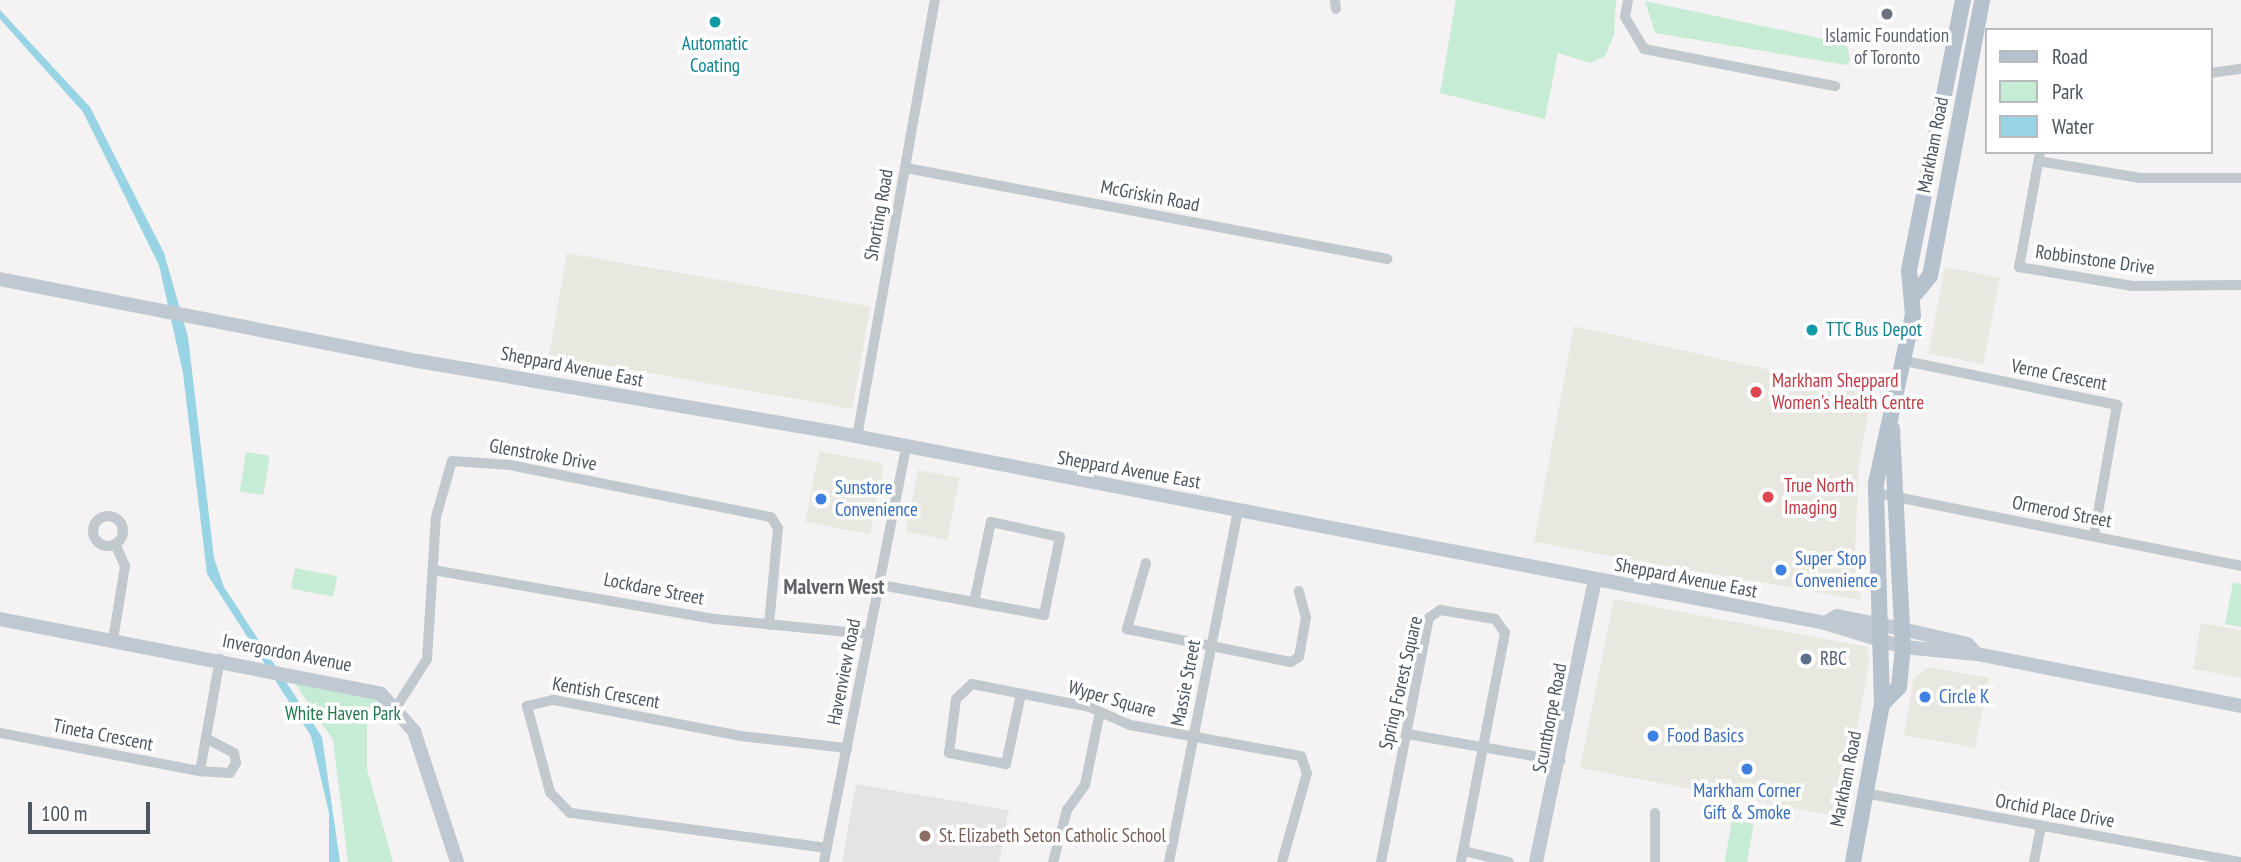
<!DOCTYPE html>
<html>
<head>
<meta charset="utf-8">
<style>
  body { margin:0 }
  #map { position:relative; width:2241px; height:862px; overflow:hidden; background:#f4f2f2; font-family:"PT Sans Narrow",sans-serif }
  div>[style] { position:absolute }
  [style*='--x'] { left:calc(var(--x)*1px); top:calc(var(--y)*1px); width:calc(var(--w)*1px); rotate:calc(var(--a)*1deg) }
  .commercial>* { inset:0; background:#e9e8e0; transform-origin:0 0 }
  .education>* { inset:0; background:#e5e3e3 }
  .green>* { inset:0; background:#c6ecd5; transform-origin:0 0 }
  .water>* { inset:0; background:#98d4e4 }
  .street>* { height:10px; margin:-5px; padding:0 5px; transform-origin:5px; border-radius:5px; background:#c1c9cf }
  .street>.ring { margin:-5px; padding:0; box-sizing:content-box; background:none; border:10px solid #c1c9cf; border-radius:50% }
  .secondary>* { height:14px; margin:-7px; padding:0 7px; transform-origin:7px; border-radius:7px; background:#c0c8d1 }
  .primary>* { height:16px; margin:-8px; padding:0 8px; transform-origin:8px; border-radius:8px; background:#b5c1cd }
  .dots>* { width:19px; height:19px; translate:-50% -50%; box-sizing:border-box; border:4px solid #fff; border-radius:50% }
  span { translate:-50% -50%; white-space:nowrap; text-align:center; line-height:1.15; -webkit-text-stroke:7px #fff; paint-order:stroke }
  .worship-label { font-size:19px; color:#5b616d }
  .culture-label { font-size:19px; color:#0d838f }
  .left { translate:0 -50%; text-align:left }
  .street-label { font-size:19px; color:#4b555e }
  .health-label { font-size:19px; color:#be3a42 }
  .shop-label { font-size:19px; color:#366cbe }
  .service-label { font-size:19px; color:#4e5e75 }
  .park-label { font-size:19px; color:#22794e }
  .education-label { font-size:19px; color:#785e54 }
  .neighbourhood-label { font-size:21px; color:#5f6266; font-weight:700 }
  .legend { position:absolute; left:1985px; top:28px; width:228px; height:126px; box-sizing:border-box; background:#fff; border:2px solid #b7bbbf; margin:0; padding:9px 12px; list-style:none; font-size:21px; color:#4b555e }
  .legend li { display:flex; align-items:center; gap:14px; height:35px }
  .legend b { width:35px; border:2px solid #b7bbbf }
  .scale { position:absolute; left:28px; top:802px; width:122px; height:32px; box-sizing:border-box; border:4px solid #4b555e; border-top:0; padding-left:9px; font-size:21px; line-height:24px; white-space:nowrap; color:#4b555e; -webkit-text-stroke:5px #fff; paint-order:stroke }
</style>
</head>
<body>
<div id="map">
  <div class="commercial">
    <i style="left:567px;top:253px;width:308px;height:104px;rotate:10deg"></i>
    <i style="left:1945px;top:267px;width:56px;height:88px;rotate:11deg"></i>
    <i style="clip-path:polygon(1574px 326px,1872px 393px,1859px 464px,1855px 552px,1861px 600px,1534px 542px)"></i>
    <i style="left:819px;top:451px;width:66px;height:72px;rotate:11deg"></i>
    <i style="left:918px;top:470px;width:42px;height:63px;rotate:11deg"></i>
    <i style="clip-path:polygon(1614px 599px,1867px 647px,1869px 664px,1840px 817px,1580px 768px)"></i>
    <i style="clip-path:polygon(2201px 623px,2241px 630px,2241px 678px,2193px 669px)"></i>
    <i style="clip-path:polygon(1930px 667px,1989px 678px,1975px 748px,1904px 735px,1914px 678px)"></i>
  </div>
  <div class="education">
    <i style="clip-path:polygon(856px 784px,1009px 810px,999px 862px,842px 862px)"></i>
  </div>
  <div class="green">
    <i style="clip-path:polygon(1456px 0,1616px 0,1614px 35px,1605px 56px,1591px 63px,1558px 53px,1545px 119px,1440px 93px)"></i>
    <i style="clip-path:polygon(1645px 1px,1847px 44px,1850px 60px,1847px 65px,1655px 33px)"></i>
    <i style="left:246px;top:452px;width:24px;height:40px;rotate:9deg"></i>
    <i style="left:295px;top:568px;width:43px;height:21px;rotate:11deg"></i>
    <i style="clip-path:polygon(2233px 582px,2241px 584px,2241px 627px,2225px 624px)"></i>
    <i style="clip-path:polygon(292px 679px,377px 699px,391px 709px,367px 721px,367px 769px,393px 862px,348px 862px,333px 740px)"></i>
    <i style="left:1732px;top:820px;width:22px;height:43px;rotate:10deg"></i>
  </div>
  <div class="water">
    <i style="clip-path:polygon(0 10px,90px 107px,164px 253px,188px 337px,214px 558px,224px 587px,322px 737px,340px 862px,329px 862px,329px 813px,311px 736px,207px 574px,183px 373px,159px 265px,83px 112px,0 19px)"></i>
  </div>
  <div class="street">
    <i style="--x:1335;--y:0;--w:9;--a:84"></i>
    <i style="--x:1628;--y:0;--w:17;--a:100"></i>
    <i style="--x:1625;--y:17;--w:37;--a:59"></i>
    <i style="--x:1644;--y:49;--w:195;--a:11"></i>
    <i style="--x:2211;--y:73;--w:30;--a:-8"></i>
    <i style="--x:2040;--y:152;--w:117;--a:100.3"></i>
    <i style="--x:2019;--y:267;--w:115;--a:9.5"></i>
    <i style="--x:2132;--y:286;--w:109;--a:-0.5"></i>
    <i style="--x:2038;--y:161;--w:104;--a:9.4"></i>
    <i style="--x:2141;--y:178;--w:100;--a:0"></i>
    <i style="--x:906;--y:168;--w:490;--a:10.7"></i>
    <i style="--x:1905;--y:361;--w:217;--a:11.7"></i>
    <i style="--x:2117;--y:405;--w:133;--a:100"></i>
    <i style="--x:857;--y:437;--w:444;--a:-79.9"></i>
    <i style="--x:1876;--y:493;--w:372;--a:11.3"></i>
    <i class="ring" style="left:93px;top:516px;width:20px;height:20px"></i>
    <i style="--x:1146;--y:563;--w:69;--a:106.1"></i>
    <i style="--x:1127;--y:629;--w:167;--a:11.4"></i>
    <i style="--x:1291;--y:662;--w:9;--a:-32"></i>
    <i style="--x:1299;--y:657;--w:40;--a:-80"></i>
    <i style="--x:1306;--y:618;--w:28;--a:-105"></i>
    <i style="--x:433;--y:570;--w:286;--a:9.9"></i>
    <i style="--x:715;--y:619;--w:155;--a:5.6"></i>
    <i style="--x:880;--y:585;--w:12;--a:9"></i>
    <i style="--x:892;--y:587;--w:155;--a:10.4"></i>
    <i style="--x:1044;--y:615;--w:80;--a:-78.4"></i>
    <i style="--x:1060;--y:537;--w:71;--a:-167.7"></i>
    <i style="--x:991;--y:522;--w:82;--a:102"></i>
    <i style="--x:113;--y:640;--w:75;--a:-80.8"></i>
    <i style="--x:125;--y:566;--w:24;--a:-114"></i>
    <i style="--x:1021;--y:694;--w:72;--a:102.1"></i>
    <i style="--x:1006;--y:764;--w:58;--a:-169.1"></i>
    <i style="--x:949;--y:753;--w:54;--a:-82.6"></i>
    <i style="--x:956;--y:699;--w:22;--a:-43"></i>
    <i style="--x:972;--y:684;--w:119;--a:11.1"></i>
    <i style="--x:1089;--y:707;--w:45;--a:23.7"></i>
    <i style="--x:1130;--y:725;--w:174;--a:10.3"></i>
    <i style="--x:1301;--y:756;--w:18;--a:71"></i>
    <i style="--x:1307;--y:773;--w:92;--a:105.7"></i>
    <i style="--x:397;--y:706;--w:56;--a:-57.4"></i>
    <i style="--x:427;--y:659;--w:142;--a:-86.4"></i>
    <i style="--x:436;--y:517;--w:58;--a:-74.1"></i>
    <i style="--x:452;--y:461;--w:58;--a:3.9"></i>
    <i style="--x:510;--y:465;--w:266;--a:11.3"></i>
    <i style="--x:771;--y:517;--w:13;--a:58"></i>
    <i style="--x:778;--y:528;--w:97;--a:95.3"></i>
    <i style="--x:0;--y:733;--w:204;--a:10.8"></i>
    <i style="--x:200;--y:771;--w:114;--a:-79.9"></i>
    <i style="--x:1407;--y:734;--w:156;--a:9.9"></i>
    <i style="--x:200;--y:771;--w:30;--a:4"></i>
    <i style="--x:230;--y:773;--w:12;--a:-59"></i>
    <i style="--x:236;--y:763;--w:10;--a:-101"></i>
    <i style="--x:234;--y:753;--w:32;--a:-152"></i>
    <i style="--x:1864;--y:793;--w:382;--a:10.4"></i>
    <i style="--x:1655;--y:813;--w:49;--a:90"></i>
    <i style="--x:827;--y:848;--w:259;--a:-172.2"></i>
    <i style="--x:570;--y:813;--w:29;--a:-134"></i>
    <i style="--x:550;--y:792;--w:89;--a:-105"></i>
    <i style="--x:527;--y:706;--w:28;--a:-13"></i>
    <i style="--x:554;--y:700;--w:190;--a:10.9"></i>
    <i style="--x:741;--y:736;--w:107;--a:6.5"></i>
    <i style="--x:1464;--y:851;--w:46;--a:13.7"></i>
    <i style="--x:824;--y:862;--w:423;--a:-78.8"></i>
    <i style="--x:1053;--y:862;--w:54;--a:-74.9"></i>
    <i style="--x:1067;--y:810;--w:31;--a:-54"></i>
    <i style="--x:1085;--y:785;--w:75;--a:-78.4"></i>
    <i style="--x:1169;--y:862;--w:359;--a:-78.9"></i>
    <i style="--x:1381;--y:862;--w:249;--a:-78.9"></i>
    <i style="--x:1429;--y:618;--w:14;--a:-36"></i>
    <i style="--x:1440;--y:610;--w:56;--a:9.3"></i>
    <i style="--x:1495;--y:619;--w:17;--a:54"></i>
    <i style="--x:1505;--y:633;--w:233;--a:100.9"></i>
    <i style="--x:2034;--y:862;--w:37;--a:-79"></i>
  </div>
  <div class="secondary">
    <i style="--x:0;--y:279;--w:426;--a:11.1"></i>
    <i style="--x:418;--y:361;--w:422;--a:9.7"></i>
    <i style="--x:834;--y:432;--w:1009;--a:10.91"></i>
    <i style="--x:1825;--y:623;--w:82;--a:17.1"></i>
    <i style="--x:1903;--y:647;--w:74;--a:5.4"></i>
    <i style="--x:1977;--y:654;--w:269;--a:11.1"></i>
    <i style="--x:0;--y:619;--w:388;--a:11.1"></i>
    <i style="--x:381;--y:694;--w:50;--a:48.3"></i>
    <i style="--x:414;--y:731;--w:138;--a:71.8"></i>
    <i style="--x:1825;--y:623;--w:14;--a:-30"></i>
    <i style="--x:1837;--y:616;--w:66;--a:11.3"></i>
    <i style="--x:1902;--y:629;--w:67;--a:13"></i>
    <i style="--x:1967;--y:644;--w:14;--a:45"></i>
    <i style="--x:1536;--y:862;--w:288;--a:-78.2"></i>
  </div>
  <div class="primary">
    <i style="--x:1916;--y:293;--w:22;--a:-51"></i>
    <i style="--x:1930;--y:276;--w:281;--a:-79.3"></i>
    <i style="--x:1882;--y:704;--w:24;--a:-45"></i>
    <i style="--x:1899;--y:687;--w:40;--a:-84.3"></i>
    <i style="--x:1903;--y:647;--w:219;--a:-92.9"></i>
    <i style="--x:1853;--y:862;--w:161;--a:-79.6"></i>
    <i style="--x:1882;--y:704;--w:221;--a:-91.6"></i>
    <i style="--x:1876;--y:483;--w:172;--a:-77.6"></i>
    <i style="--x:1913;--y:315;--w:45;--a:-95.1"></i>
    <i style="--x:1909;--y:270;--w:275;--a:-78.7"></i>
  </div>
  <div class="dots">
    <i style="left:1887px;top:14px;background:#6b7280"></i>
    <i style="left:715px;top:22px;background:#0f9aa8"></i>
    <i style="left:1812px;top:330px;background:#0f9aa8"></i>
    <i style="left:1756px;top:392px;background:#e0444e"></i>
    <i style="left:1768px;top:497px;background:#e0444e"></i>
    <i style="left:821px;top:499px;background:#3f7fe0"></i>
    <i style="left:1781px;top:570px;background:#3f7fe0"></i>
    <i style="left:1806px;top:659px;background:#5c6f8a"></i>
    <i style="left:1925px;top:697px;background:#3f7fe0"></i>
    <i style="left:1653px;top:736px;background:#3f7fe0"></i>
    <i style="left:1747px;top:769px;background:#3f7fe0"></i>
    <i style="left:925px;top:836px;background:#8d6e63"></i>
  </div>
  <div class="worship-label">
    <span style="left:1887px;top:47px">Islamic Foundation<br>of Toronto</span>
  </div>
  <div class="culture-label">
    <span style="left:715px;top:55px">Automatic<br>Coating</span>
    <span class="left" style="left:1826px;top:330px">TTC Bus Depot</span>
  </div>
  <div class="street-label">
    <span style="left:1933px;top:145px;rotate:-79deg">Markham Road</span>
    <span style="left:1150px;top:196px;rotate:11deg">McGriskin Road</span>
    <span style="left:879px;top:215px;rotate:-80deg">Shorting Road</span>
    <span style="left:2095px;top:260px;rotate:8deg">Robbinstone Drive</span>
    <span style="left:572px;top:367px;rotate:11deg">Sheppard Avenue East</span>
    <span style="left:2059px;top:375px;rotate:11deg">Verne Crescent</span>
    <span style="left:543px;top:455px;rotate:10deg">Glenstroke Drive</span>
    <span style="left:1129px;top:470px;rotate:10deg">Sheppard Avenue East</span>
    <span style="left:2062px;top:512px;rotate:11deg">Ormerod Street</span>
    <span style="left:1686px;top:578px;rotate:11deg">Sheppard Avenue East</span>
    <span style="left:654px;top:589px;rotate:11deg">Lockdare Street</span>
    <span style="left:287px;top:653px;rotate:11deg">Invergordon Avenue</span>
    <span style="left:844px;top:672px;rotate:-79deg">Havenview Road</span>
    <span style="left:1186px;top:683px;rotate:-79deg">Massie Street</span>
    <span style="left:1401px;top:683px;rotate:-77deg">Spring Forest Square</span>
    <span style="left:606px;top:693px;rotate:10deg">Kentish Crescent</span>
    <span style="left:1112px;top:699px;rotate:16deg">Wyper Square</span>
    <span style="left:1550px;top:718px;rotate:-79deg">Scunthorpe Road</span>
    <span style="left:103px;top:735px;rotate:11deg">Tineta Crescent</span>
    <span style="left:1846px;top:779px;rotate:-79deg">Markham Road</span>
    <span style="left:2055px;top:811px;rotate:10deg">Orchid Place Drive</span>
  </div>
  <div class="health-label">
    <span class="left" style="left:1772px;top:392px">Markham Sheppard<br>Women's Health Centre</span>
    <span class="left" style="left:1784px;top:497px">True North<br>Imaging</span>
  </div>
  <div class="shop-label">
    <span class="left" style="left:835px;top:499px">Sunstore<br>Convenience</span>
    <span class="left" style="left:1795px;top:570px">Super Stop<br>Convenience</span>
    <span class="left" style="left:1939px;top:697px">Circle K</span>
    <span class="left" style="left:1667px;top:736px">Food Basics</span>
    <span style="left:1747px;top:802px">Markham Corner<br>Gift &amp; Smoke</span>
  </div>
  <div class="service-label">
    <span class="left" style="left:1820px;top:659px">RBC</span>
  </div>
  <div class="park-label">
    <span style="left:343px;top:714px">White Haven Park</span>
  </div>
  <div class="education-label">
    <span class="left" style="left:939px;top:836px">St. Elizabeth Seton Catholic School</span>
  </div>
  <div class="neighbourhood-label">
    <span style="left:834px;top:587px">Malvern West</span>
  </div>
  <ul class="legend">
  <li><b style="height:9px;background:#b5c1cd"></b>Road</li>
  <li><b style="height:19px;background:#c6ecd5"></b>Park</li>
  <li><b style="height:19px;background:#98d4e4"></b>Water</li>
  </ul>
  <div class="scale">100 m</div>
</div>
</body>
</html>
